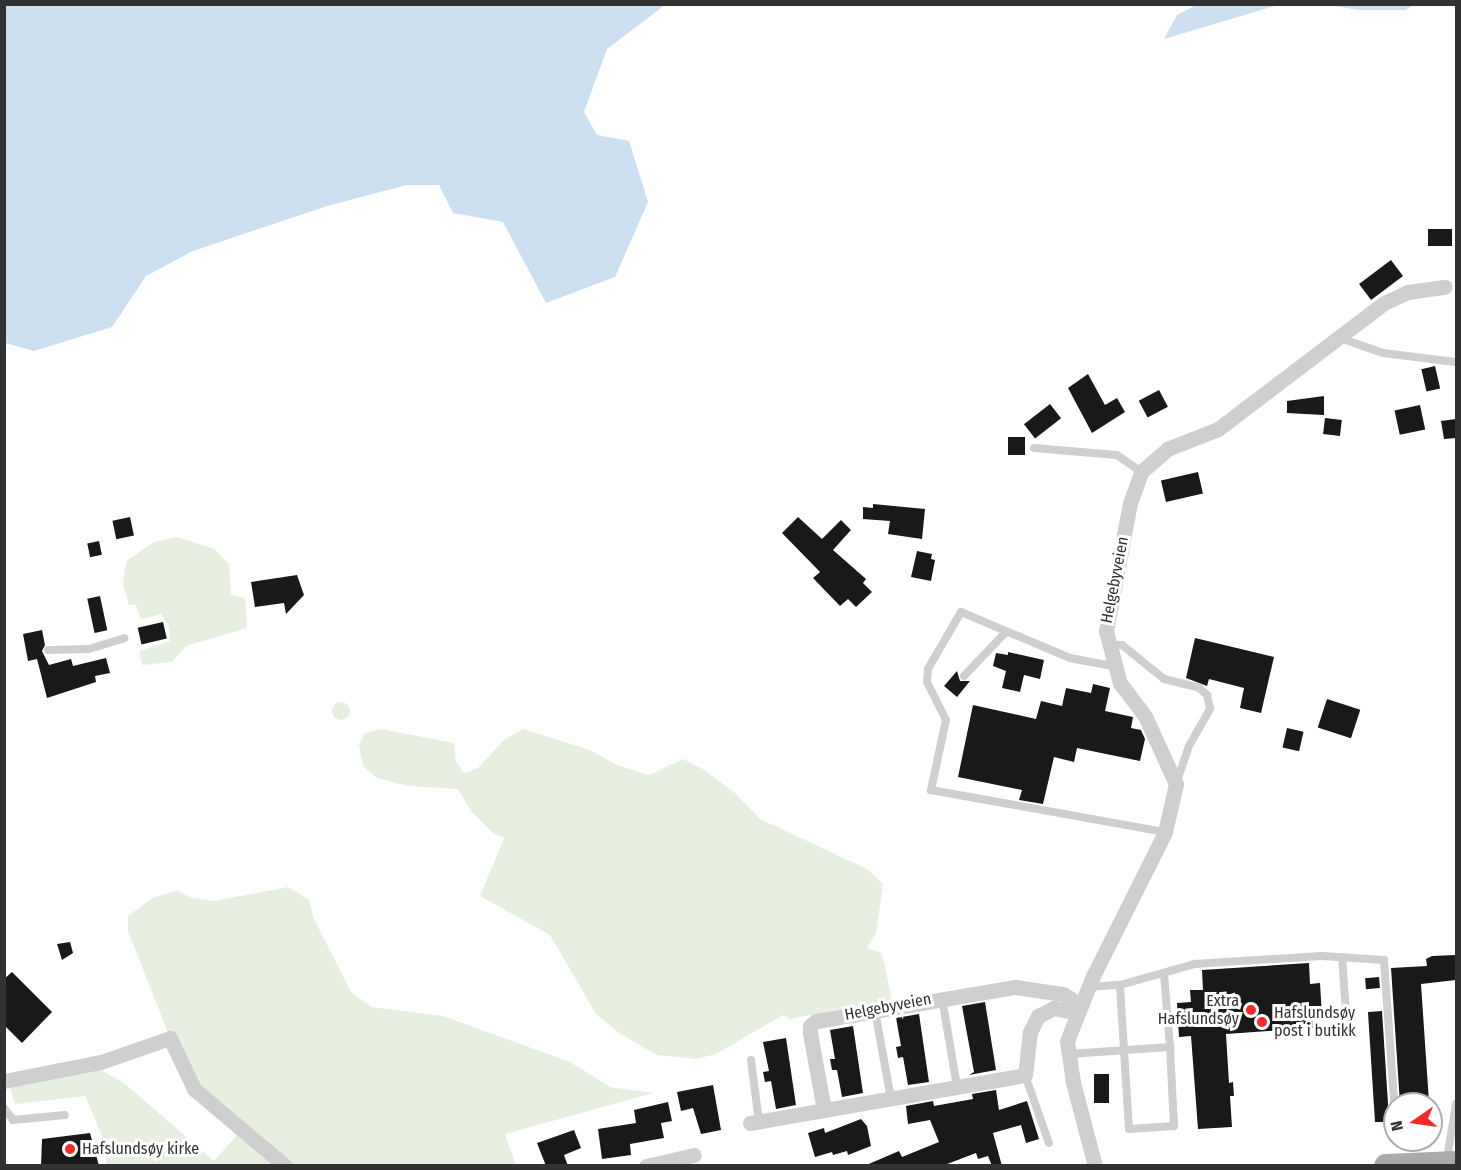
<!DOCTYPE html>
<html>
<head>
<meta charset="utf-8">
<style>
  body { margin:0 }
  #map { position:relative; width:1461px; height:1170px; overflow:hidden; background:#fff; font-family:"Fira Sans Condensed",sans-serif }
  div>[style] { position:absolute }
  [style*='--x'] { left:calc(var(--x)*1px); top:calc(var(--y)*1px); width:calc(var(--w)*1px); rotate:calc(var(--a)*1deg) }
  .green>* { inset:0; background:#e7f0e0 }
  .round { border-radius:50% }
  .water>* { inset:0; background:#cbdff0 }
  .building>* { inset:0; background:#191919; transform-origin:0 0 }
  .service>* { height:8px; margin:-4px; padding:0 4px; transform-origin:4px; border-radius:4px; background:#cfcfcf }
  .minor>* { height:15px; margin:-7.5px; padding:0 7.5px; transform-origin:7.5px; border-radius:7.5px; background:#cfcfcf }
  .primary>* { height:24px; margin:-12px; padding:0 12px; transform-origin:12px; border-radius:12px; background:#aaa }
  .dots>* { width:16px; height:16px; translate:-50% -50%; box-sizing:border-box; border:3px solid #fff; border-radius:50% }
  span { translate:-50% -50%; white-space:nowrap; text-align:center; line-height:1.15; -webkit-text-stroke:6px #fff; paint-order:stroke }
  .street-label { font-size:16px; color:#323232 }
  .poi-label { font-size:16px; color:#323232 }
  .right { translate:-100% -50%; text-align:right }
  .left { translate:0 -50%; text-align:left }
  .frame { position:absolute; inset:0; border:6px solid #323232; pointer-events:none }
  .north { position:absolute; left:1383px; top:1092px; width:60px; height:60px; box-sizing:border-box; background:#fff; border:2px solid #adadad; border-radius:50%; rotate:257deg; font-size:16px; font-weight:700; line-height:24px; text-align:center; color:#323232 }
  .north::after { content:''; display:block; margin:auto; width:21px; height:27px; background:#f52a28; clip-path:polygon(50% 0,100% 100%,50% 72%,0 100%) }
</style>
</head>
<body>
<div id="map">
  <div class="green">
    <i style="clip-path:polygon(177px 537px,214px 549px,229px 564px,231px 595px,245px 598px,247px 628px,186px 646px,172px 662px,142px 665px,139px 651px,170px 641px,169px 626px,161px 614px,141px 619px,136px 605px,129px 605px,123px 585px,126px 561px,154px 542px)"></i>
    <i class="round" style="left:332px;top:702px;width:18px;height:18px"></i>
    <i style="clip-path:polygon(381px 729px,454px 743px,456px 762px,464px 773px,478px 768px,505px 739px,523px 729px,590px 750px,617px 765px,649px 775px,683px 759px,703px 769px,735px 793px,760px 819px,867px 869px,883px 884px,876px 933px,867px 948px,882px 953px,892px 1000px,790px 1019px,783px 1015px,716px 1054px,696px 1059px,657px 1055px,619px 1033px,596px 1014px,550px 935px,480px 896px,504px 838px,493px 833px,471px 811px,458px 789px,408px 786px,377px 778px,363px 766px,359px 745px,365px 733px)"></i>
    <i style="clip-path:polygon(288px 887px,309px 900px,314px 919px,351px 992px,372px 1007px,443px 1016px,570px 1062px,610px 1087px,653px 1093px,505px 1134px,516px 1165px,286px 1165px,183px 1071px,128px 931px,128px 916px,154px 897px,177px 891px,192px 898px,214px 901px)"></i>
    <i style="clip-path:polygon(99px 1069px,124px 1083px,214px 1161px,237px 1135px,273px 1165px,106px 1165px,106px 1145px,85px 1096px,15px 1104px,9px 1084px)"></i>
  </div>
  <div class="water">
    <i style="clip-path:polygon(4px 5px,665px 5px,607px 49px,584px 112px,597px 135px,629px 141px,648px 202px,615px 277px,546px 303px,503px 222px,453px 213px,439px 185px,407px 185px,327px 206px,193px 251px,146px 276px,112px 327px,34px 351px,5px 343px)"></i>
    <i style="clip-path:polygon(1196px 5px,1196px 4px,1278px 5px,1164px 39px,1177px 15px)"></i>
    <i style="clip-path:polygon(1329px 5px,1414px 4px,1414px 5px,1405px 10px,1359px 10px)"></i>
  </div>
  <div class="building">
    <i style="left:1452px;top:229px;width:17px;height:24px;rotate:90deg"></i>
    <i style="left:1391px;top:260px;width:20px;height:40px;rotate:53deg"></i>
    <i style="left:1435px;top:366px;width:23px;height:14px;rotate:77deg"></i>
    <i style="clip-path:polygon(1088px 374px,1105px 405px,1117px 398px,1125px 412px,1092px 433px,1068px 388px)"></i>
    <i style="left:1159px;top:390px;width:19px;height:23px;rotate:62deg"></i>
    <i style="clip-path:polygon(1324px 396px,1324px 415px,1287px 413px,1287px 401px)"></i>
    <i style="left:1050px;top:404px;width:18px;height:33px;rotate:52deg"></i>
    <i style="left:1420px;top:405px;width:25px;height:26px;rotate:78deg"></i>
    <i style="left:1325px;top:418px;width:17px;height:16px;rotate:7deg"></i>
    <i style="clip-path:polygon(1456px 419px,1456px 438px,1444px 439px,1441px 421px)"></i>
    <i style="left:1008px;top:437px;width:17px;height:18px"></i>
    <i style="left:1198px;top:472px;width:22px;height:38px;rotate:77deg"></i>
    <i style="clip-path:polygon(873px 504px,925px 509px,922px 539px,888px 534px,890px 521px,863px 519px,863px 507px,873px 508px)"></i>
    <i style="left:130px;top:517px;width:19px;height:18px;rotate:78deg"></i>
    <i style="clip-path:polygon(798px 517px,822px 539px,841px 520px,851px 530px,833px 550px,866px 579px,863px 583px,872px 592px,856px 607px,848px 599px,840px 606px,813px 578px,820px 572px,782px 533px)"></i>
    <i style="left:99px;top:541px;width:14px;height:12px;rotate:78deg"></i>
    <i style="clip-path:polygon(917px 551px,932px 554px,931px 559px,935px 560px,931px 581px,911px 577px)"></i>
    <i style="clip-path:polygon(297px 575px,304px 595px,286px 614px,284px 603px,255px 607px,251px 582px)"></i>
    <i style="left:100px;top:596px;width:35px;height:13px;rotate:78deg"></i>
    <i style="left:163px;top:622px;width:17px;height:26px;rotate:77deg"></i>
    <i style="clip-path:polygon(42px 630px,45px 645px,42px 651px,49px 665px,71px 659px,73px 666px,106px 658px,110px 673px,95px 676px,96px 682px,47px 698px,37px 659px,28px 661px,23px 634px)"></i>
    <i style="clip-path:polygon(1195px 638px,1274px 657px,1261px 713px,1240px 708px,1244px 688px,1209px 679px,1207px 686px,1186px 678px)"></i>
    <i style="clip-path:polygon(1008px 652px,1044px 660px,1040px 679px,1024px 675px,1020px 692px,1002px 688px,1006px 671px,993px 666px,996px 653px,1008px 655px)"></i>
    <i style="clip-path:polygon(957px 671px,960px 681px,970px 681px,957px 697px,944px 686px)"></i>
    <i style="clip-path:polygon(1093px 684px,1110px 688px,1105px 711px,1133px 717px,1131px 728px,1141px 730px,1145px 739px,1140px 761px,1077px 748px,1074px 762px,1054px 757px,1043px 804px,1019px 800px,1022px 790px,958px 777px,973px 705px,1036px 719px,1041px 701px,1062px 706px,1066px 688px,1091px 693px)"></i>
    <i style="left:1327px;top:699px;width:35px;height:30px;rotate:18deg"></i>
    <i style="left:1287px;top:728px;width:17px;height:20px;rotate:13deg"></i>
    <i style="clip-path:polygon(70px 942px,73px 953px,62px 960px,57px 944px)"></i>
    <i style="clip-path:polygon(1456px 955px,1456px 980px,1421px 984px,1429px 1102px,1400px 1104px,1391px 968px,1427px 966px,1426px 959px,1432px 956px)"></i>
    <i style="clip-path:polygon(1309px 963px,1310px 984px,1320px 983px,1322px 1016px,1312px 1017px,1313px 1028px,1226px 1034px,1229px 1083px,1233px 1082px,1234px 1096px,1230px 1096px,1232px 1127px,1198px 1129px,1191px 1036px,1179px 1037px,1177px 1003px,1191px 1002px,1190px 990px,1203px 990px,1202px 970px)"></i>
    <i style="clip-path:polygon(12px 972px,52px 1012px,22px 1043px,6px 1027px,4px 979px)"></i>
    <i style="left:1379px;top:977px;width:11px;height:14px;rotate:85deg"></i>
    <i style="clip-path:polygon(985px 1002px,996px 1070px,969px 1075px,974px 1072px,962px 1006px)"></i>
    <i style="clip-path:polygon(1382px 1011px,1388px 1104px,1387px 1122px,1375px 1122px,1368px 1012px)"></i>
    <i style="clip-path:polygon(919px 1014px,929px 1082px,908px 1085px,903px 1057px,898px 1058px,896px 1047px,901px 1046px,896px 1018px)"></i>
    <i style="clip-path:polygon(853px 1026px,863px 1093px,842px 1097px,837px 1070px,832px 1070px,830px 1059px,835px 1059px,830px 1030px)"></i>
    <i style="clip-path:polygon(786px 1038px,796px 1105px,776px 1109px,771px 1081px,765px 1082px,763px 1072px,769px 1071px,763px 1042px)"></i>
    <i style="left:1094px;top:1074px;width:15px;height:29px"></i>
    <i style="clip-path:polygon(713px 1085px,721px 1130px,701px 1134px,693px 1108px,681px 1111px,677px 1092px)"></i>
    <i style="clip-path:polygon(996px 1090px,999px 1110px,1027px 1101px,1039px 1139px,1026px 1143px,1021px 1125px,993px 1133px,1002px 1166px,992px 1166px,988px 1156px,978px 1159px,976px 1153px,942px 1166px,864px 1166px,899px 1151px,902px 1157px,939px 1142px,930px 1120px,908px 1124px,906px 1106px,933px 1101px,934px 1106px,973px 1099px,972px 1094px)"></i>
    <i style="clip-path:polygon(668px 1102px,672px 1121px,661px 1123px,664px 1138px,630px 1144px,631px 1155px,602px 1159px,598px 1129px,636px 1123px,634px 1110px)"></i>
    <i style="clip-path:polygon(861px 1119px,867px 1126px,871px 1146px,848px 1155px,847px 1151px,833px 1155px,832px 1152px,815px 1157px,808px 1133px,824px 1128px,825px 1133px)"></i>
    <i style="clip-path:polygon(574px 1130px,581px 1148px,564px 1155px,568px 1166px,546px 1166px,537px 1143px)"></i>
    <i style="clip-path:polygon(90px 1133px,99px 1166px,41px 1166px,42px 1139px)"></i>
  </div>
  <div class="service">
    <i style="--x:1340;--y:338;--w:46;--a:19.2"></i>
    <i style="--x:1383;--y:353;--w:73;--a:7.1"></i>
    <i style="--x:1034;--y:448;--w:83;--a:4.8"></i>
    <i style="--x:1117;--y:455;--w:29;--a:35"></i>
    <i style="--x:1109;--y:645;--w:13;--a:0"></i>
    <i style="--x:1122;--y:645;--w:54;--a:39"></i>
    <i style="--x:1164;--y:679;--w:36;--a:14"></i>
    <i style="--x:1199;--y:688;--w:11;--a:41"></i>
    <i style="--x:1207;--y:695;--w:14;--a:78"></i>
    <i style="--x:1210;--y:709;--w:43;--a:119.6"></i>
    <i style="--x:1189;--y:746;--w:36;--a:109"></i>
    <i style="--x:48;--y:650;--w:41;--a:-1.4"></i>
    <i style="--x:89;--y:649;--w:37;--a:-17"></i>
    <i style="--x:1113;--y:666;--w:44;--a:-169.5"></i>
    <i style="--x:1070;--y:658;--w:118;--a:-157.1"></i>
    <i style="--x:961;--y:612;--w:66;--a:120.1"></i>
    <i style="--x:928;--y:669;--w:13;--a:94"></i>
    <i style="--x:927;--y:682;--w:42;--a:63.4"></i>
    <i style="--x:946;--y:720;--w:72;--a:102.1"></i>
    <i style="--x:931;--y:790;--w:238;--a:10.2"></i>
    <i style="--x:964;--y:676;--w:59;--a:-46.4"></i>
    <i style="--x:1342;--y:957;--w:68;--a:85.8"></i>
    <i style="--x:1088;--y:987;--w:32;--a:-4"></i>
    <i style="--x:942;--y:998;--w:90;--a:80.4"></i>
    <i style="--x:875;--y:1011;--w:89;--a:79.7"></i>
    <i style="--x:1170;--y:1047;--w:79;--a:87.1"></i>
    <i style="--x:1174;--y:1126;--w:45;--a:176.2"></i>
    <i style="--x:1129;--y:1129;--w:144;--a:-93.6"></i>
    <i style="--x:1120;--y:985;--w:77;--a:-15.8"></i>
    <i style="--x:1194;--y:964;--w:128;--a:-3.6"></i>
    <i style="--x:1322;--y:956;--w:62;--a:3.7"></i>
    <i style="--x:1384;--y:960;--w:152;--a:85.9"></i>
    <i style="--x:1069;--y:1054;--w:101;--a:-4"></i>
    <i style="--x:1170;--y:1047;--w:73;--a:-94.7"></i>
    <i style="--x:751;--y:1060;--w:63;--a:82.6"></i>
    <i style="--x:1025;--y:1075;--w:72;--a:70.6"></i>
    <i style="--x:4;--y:1108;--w:15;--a:53"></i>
    <i style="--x:13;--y:1120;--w:52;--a:-5.5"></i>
    <i style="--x:1447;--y:1159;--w:56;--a:-80.7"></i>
  </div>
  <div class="minor">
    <i style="--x:4;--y:1081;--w:99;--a:-11.1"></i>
    <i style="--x:101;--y:1062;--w:73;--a:-19.2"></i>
    <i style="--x:170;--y:1038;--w:56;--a:64.8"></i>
    <i style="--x:194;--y:1089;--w:119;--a:40.2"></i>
    <i style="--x:824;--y:1110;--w:78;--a:-100.3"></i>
    <i style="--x:810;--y:1033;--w:7;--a:-90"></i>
    <i style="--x:810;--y:1026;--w:8;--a:-40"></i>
    <i style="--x:816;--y:1021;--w:202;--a:-9.7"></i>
    <i style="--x:1015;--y:987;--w:49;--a:8.3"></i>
    <i style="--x:1063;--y:994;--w:9;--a:32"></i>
    <i style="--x:1071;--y:999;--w:15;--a:67"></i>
    <i style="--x:750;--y:1123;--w:279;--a:-9.9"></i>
    <i style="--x:1025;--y:1075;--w:43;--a:-83.4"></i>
    <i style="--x:1030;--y:1032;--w:18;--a:-63"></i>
    <i style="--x:1038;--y:1016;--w:18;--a:-27"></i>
    <i style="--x:1054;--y:1008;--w:24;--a:12"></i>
    <i style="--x:646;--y:1166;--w:49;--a:-12.9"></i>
    <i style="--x:1095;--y:1166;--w:87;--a:-104.7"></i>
    <i style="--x:1073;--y:1082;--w:41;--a:-98.3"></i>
    <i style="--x:1067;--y:1041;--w:70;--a:-68.2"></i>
    <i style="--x:1093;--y:976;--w:161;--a:-63.4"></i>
    <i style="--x:1165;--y:832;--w:49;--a:-77.1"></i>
    <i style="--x:1176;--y:784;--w:75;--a:-114.5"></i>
    <i style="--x:1145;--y:716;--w:41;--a:-127.1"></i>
    <i style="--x:1120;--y:683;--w:54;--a:-105.1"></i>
    <i style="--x:1106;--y:631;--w:130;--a:-79.4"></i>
    <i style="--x:1130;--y:503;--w:33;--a:-70"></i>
    <i style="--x:1141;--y:472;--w:35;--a:-41"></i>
    <i style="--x:1167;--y:449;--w:55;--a:-21.4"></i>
    <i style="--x:1218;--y:429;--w:208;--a:-37.2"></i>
    <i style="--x:1384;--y:303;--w:26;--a:-25"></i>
    <i style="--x:1408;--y:292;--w:37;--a:-8"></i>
  </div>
  <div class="primary">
    <i style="--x:1386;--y:1166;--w:70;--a:-2.5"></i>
  </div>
  <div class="dots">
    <i style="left:1251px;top:1010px;background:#f52a28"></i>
    <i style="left:1262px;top:1022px;background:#f52a28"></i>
    <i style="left:70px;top:1149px;background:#f52a28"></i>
  </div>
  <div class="street-label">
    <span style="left:1115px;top:580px;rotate:-79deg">Helgebyveien</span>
    <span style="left:888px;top:1007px;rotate:-11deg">Helgebyveien</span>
  </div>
  <div class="poi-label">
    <span class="right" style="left:1239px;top:1010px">Extra<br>Hafslundsøy</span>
    <span class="left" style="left:1274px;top:1022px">Hafslundsøy<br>post i butikk</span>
    <span class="left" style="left:82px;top:1149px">Hafslundsøy kirke</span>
  </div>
  <div class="frame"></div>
  <div class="north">N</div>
</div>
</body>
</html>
